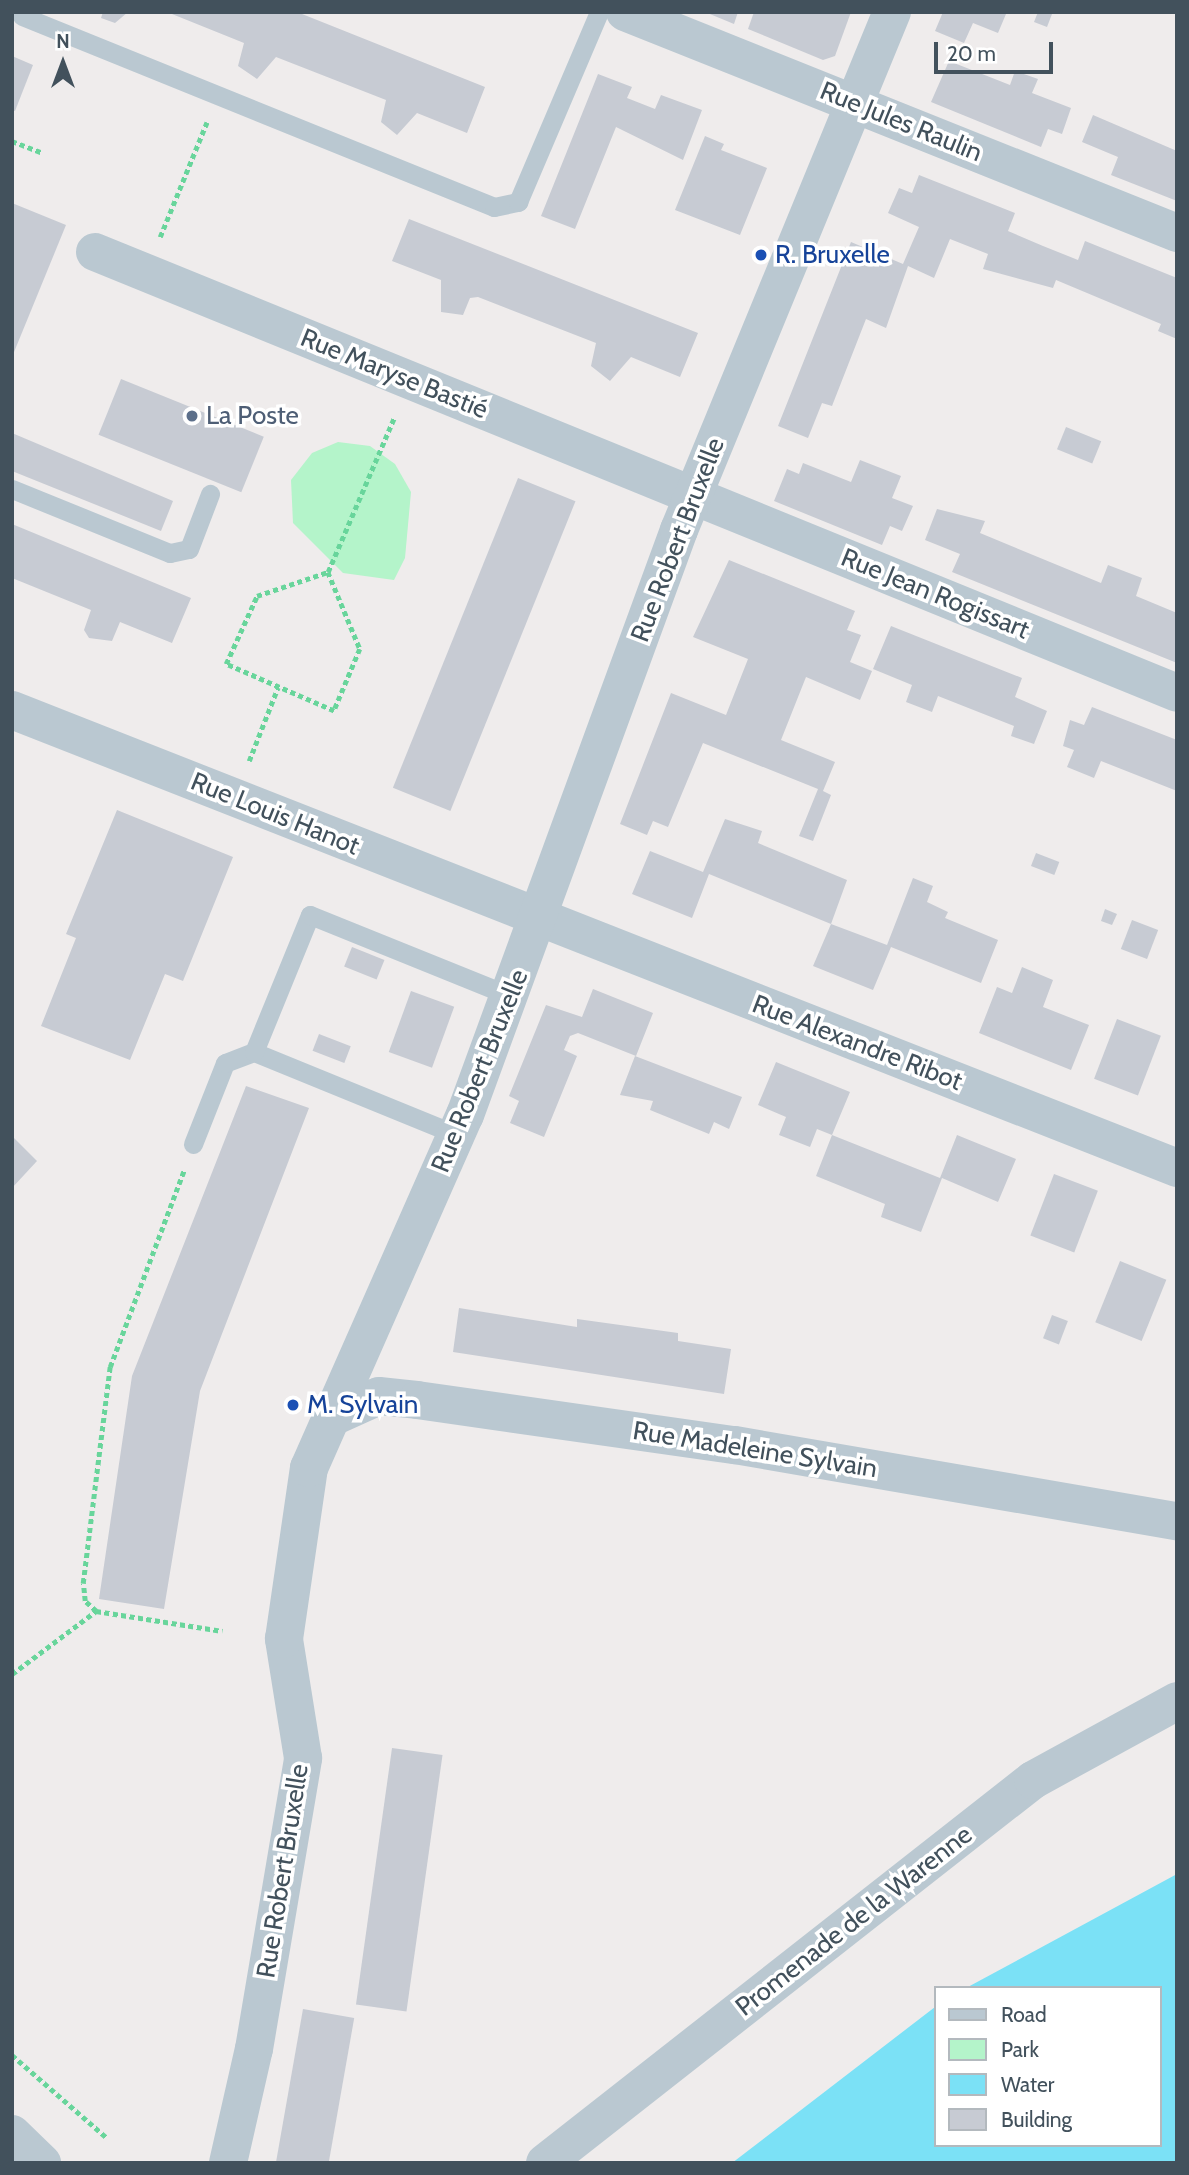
<!DOCTYPE html>
<html>
<head>
<meta charset="utf-8">
<style>
  body { margin:0 }
  #map { position:relative; width:1189px; height:2175px; overflow:hidden; background:#efecec; font-family:Cabin,sans-serif }
  div>[style] { position:absolute }
  [style*='--x'] { left:calc(var(--x)*1px); top:calc(var(--y)*1px); width:calc(var(--w)*1px); rotate:calc(var(--a)*1deg) }
  .green>* { inset:0; background:#b4f4ca }
  .water>* { inset:0; background:#7be1f6 }
  .building>* { inset:0; background:#c7cbd3; transform-origin:0 0 }
  .path>* { height:4.5px; margin-top:-2.25px; transform-origin:0; background:repeating-linear-gradient(90deg,#68d59b 0 5px,transparent 0 8.5px) }
  .lane>* { height:19px; margin:-9.5px; padding:0 9.5px; transform-origin:9.5px; border-radius:9.5px; background:#bac8d1 }
  .street>* { height:38px; margin:-19px; padding:0 19px; transform-origin:19px; border-radius:19px; background:#bac8d1 }
  .dots>* { width:19px; height:19px; translate:-50% -50%; box-sizing:border-box; border:4px solid #fff; border-radius:50% }
  span { translate:-50% -50%; white-space:nowrap; text-align:center; line-height:1.15; -webkit-text-stroke:7px #fff; paint-order:stroke }
  .street-label { font-size:26px; color:#42515c }
  .transit-label { font-size:26px; color:#164399 }
  .left { translate:0 -50%; text-align:left }
  .service-label { font-size:26px; color:#4e5e75 }
  .frame { position:absolute; inset:0; border:14px solid #42515c; pointer-events:none }
  .legend { position:absolute; left:934px; top:1986px; width:228px; height:161px; box-sizing:border-box; background:#fff; border:2px solid #b3b9be; margin:0; padding:9px 12px; list-style:none; font-size:21px; color:#42515c }
  .legend li { display:flex; align-items:center; gap:14px; height:35px }
  .legend b { width:35px; border:2px solid #b3b9be }
  .north { position:absolute; left:28px; top:28px; width:70px; height:70px; -webkit-text-stroke:5px #fff; paint-order:stroke; rotate:0deg; font-size:19px; font-weight:700; line-height:28px; text-align:center; color:#42515c }
  .north::after { content:''; display:block; margin:auto; width:24px; height:32px; background:#42515c; clip-path:polygon(50% 0,100% 100%,50% 72%,0 100%) }
  .scale { position:absolute; left:934px; top:42px; width:119px; height:32px; box-sizing:border-box; border:4px solid #42515c; border-top:0; padding-left:9px; font-size:21px; line-height:24px; white-space:nowrap; color:#42515c; -webkit-text-stroke:5px #fff; paint-order:stroke }
</style>
</head>
<body>
<div id="map">
  <div class="green">
    <i style="clip-path:polygon(338px 442px,370px 446px,395px 464px,411px 492px,405px 558px,394px 580px,343px 573px,293px 523px,291px 480px,312px 453px)"></i>
  </div>
  <div class="water">
    <i style="clip-path:polygon(1177px 1874px,1177px 2163px,732px 2163px,935px 2007px,935px 2145px,1159px 2145px,1159px 1988px,966px 1988px)"></i>
  </div>
  <div class="building">
    <i style="clip-path:polygon(103px 12px,128px 12px,115px 23px,101px 18px)"></i>
    <i style="clip-path:polygon(167px 12px,297px 12px,485px 87px,467px 133px,417px 113px,397px 135px,381px 122px,386px 100px,276px 57px,257px 79px,238px 66px,244px 43px)"></i>
    <i style="clip-path:polygon(705px 12px,738px 12px,734px 24px)"></i>
    <i style="clip-path:polygon(754px 12px,851px 12px,835px 56px,823px 60px,748px 29px)"></i>
    <i style="clip-path:polygon(943px 12px,1003px 12px,1006px 14px,998px 33px,973px 23px,964px 43px,935px 31px)"></i>
    <i style="clip-path:polygon(1038px 12px,1052px 14px,1047px 27px,1034px 22px)"></i>
    <i style="clip-path:polygon(12px 56px,33px 65px,15px 111px,12px 110px)"></i>
    <i style="clip-path:polygon(949px 61px,1010px 85px,1015px 71px,1038px 79px,1032px 93px,1071px 108px,1062px 134px,1048px 129px,1041px 147px,931px 102px)"></i>
    <i style="clip-path:polygon(598px 74px,632px 87px,627px 98px,655px 109px,661px 95px,702px 110px,683px 160px,616px 127px,575px 229px,541px 216px)"></i>
    <i style="clip-path:polygon(1093px 115px,1177px 151px,1177px 201px,1111px 175px,1118px 157px,1082px 142px)"></i>
    <i style="clip-path:polygon(705px 136px,724px 144px,721px 150px,767px 168px,740px 235px,675px 210px)"></i>
    <i style="clip-path:polygon(919px 175px,1015px 213px,1008px 231px,1043px 246px,1078px 260px,1085px 241px,1177px 278px,1177px 339px,1158px 331px,1161px 324px,1056px 280px,1053px 288px,983px 269px,988px 254px,950px 239px,934px 278px,908px 266px,886px 328px,866px 319px,832px 406px,822px 403px,808px 438px,778px 426px,851px 242px,903px 264px,919px 227px,888px 213px,899px 188px,912px 193px)"></i>
    <i style="clip-path:polygon(12px 203px,66px 225px,12px 357px)"></i>
    <i style="clip-path:polygon(409px 219px,698px 333px,680px 377px,631px 357px,610px 381px,591px 366px,596px 343px,478px 297px,470px 298px,463px 315px,441px 312px,441px 280px,392px 261px)"></i>
    <i style="left:121px;top:379px;width:154px;height:60px;rotate:22deg"></i>
    <i style="left:1066px;top:427px;width:38px;height:24px;rotate:22deg"></i>
    <i style="clip-path:polygon(12px 433px,173px 501px,161px 531px,12px 471px)"></i>
    <i style="clip-path:polygon(860px 460px,901px 476px,892px 498px,913px 506px,902px 531px,890px 526px,882px 545px,774px 501px,787px 469px,799px 474px,803px 463px,851px 482px)"></i>
    <i style="left:518px;top:478px;width:62px;height:334px;rotate:22deg"></i>
    <i style="clip-path:polygon(937px 509px,985px 521px,980px 533px,1101px 583px,1108px 565px,1142px 578px,1136px 596px,1177px 613px,1177px 663px,952px 572px,960px 554px,925px 540px)"></i>
    <i style="clip-path:polygon(12px 524px,191px 598px,172px 643px,120px 622px,112px 641px,89px 638px,84px 630px,91px 610px,12px 578px)"></i>
    <i style="clip-path:polygon(729px 560px,855px 611px,847px 630px,861px 635px,850px 662px,872px 671px,860px 700px,806px 677px,781px 740px,835px 762px,823px 791px,831px 795px,813px 841px,799px 836px,818px 789px,703px 743px,668px 827px,653px 821px,647px 835px,620px 824px,671px 693px,726px 715px,748px 659px,693px 637px)"></i>
    <i style="clip-path:polygon(891px 626px,1022px 678px,1015px 697px,1047px 711px,1034px 744px,1011px 736px,1014px 726px,938px 696px,932px 712px,906px 702px,912px 685px,873px 669px)"></i>
    <i style="clip-path:polygon(1092px 707px,1177px 740px,1177px 791px,1101px 761px,1094px 778px,1067px 767px,1074px 750px,1063px 746px,1070px 720px,1084px 725px)"></i>
    <i style="clip-path:polygon(117px 810px,233px 857px,183px 981px,165px 974px,130px 1060px,41px 1026px,76px 938px,66px 934px)"></i>
    <i style="clip-path:polygon(725px 819px,762px 831px,758px 843px,847px 880px,831px 924px,709px 874px,692px 918px,632px 894px,650px 851px,703px 872px)"></i>
    <i style="left:1036px;top:853px;width:25px;height:14px;rotate:21deg"></i>
    <i style="clip-path:polygon(913px 878px,933px 886px,927px 902px,948px 912px,945px 918px,998px 940px,981px 983px,891px 947px,873px 990px,813px 966px,831px 924px,887px 945px)"></i>
    <i style="clip-path:polygon(1105px 909px,1117px 914px,1112px 925px,1101px 921px)"></i>
    <i style="left:1132px;top:920px;width:28px;height:31px;rotate:21deg"></i>
    <i style="left:352px;top:947px;width:35px;height:21px;rotate:22deg"></i>
    <i style="clip-path:polygon(1022px 967px,1053px 980px,1043px 1007px,1089px 1025px,1071px 1070px,979px 1033px,997px 987px,1012px 993px)"></i>
    <i style="clip-path:polygon(593px 989px,653px 1013px,636px 1056px,578px 1033px,570px 1036px,564px 1050px,577px 1056px,544px 1137px,510px 1123px,519px 1101px,509px 1096px,546px 1005px,582px 1017px)"></i>
    <i style="left:411px;top:991px;width:46px;height:65px;rotate:20deg"></i>
    <i style="left:1117px;top:1019px;width:47px;height:64px;rotate:21deg"></i>
    <i style="left:319px;top:1034px;width:34px;height:18px;rotate:21deg"></i>
    <i style="clip-path:polygon(635px 1056px,742px 1097px,729px 1129px,714px 1122px,709px 1134px,650px 1110px,653px 1101px,620px 1095px)"></i>
    <i style="clip-path:polygon(776px 1062px,850px 1092px,832px 1135px,817px 1129px,810px 1147px,779px 1135px,786px 1117px,758px 1105px)"></i>
    <i style="clip-path:polygon(246px 1086px,309px 1108px,200px 1391px,164px 1609px,99px 1599px,132px 1376px)"></i>
    <i style="clip-path:polygon(832px 1135px,940px 1178px,957px 1135px,1016px 1159px,998px 1202px,942px 1178px,921px 1232px,881px 1217px,885px 1204px,816px 1176px)"></i>
    <i style="clip-path:polygon(12px 1136px,37px 1161px,12px 1188px)"></i>
    <i style="left:1054px;top:1174px;width:47px;height:66px;rotate:21deg"></i>
    <i style="left:1120px;top:1261px;width:50px;height:66px;rotate:22deg"></i>
    <i style="clip-path:polygon(459px 1308px,577px 1327px,577px 1319px,678px 1333px,678px 1341px,731px 1349px,724px 1394px,453px 1352px)"></i>
    <i style="left:1052px;top:1315px;width:17px;height:25px;rotate:21deg"></i>
    <i style="left:392px;top:1748px;width:51px;height:259px;rotate:8deg"></i>
    <i style="left:303px;top:2009px;width:52px;height:156px;rotate:10deg"></i>
  </div>
  <div class="path">
    <i style="--x:12;--y:141;--w:33;--a:21"></i>
    <i style="--x:160;--y:237;--w:124;--a:-67.8"></i>
    <i style="--x:328;--y:572;--w:83;--a:67.4"></i>
    <i style="--x:360;--y:649;--w:67;--a:112.8"></i>
    <i style="--x:334;--y:711;--w:118;--a:-156.5"></i>
    <i style="--x:226;--y:664;--w:75;--a:-65.5"></i>
    <i style="--x:257;--y:596;--w:75;--a:-18.7"></i>
    <i style="--x:328;--y:572;--w:168;--a:-66.8"></i>
    <i style="--x:249;--y:761;--w:79;--a:-68.6"></i>
    <i style="--x:96;--y:1611;--w:15;--a:-138"></i>
    <i style="--x:85;--y:1601;--w:18;--a:-96"></i>
    <i style="--x:83;--y:1583;--w:218;--a:-82.9"></i>
    <i style="--x:110;--y:1367;--w:210;--a:-69.4"></i>
    <i style="--x:12;--y:1674;--w:105;--a:-36.9"></i>
    <i style="--x:96;--y:1611;--w:128;--a:9"></i>
    <i style="--x:12;--y:2055;--w:125;--a:41.1"></i>
  </div>
  <div class="lane">
    <i style="--x:22;--y:16;--w:509;--a:22.03"></i>
    <i style="--x:494;--y:207;--w:25;--a:-12"></i>
    <i style="--x:518;--y:202;--w:207;--a:-66.9"></i>
    <i style="--x:12;--y:489;--w:170;--a:22.1"></i>
    <i style="--x:170;--y:553;--w:19;--a:-12"></i>
    <i style="--x:189;--y:549;--w:59;--a:-69.1"></i>
    <i style="--x:254;--y:1052;--w:219;--a:22.2"></i>
    <i style="--x:193;--y:1144;--w:87;--a:-68.4"></i>
    <i style="--x:225;--y:1063;--w:31;--a:-21"></i>
    <i style="--x:254;--y:1052;--w:148;--a:-67.8"></i>
    <i style="--x:310;--y:915;--w:216;--a:22"></i>
  </div>
  <div class="street">
    <i style="--x:625;--y:12;--w:595;--a:21.82"></i>
    <i style="--x:95;--y:252;--w:1168;--a:22.17"></i>
    <i style="--x:12;--y:710;--w:1252;--a:21.46"></i>
    <i style="--x:335;--y:1416;--w:48;--a:-24.4"></i>
    <i style="--x:379;--y:1396;--w:38;--a:6"></i>
    <i style="--x:417;--y:1400;--w:321;--a:8.1"></i>
    <i style="--x:735;--y:1445;--w:448;--a:9.8"></i>
    <i style="--x:12;--y:2134;--w:42;--a:44"></i>
    <i style="--x:228;--y:2163;--w:117;--a:-77.2"></i>
    <i style="--x:254;--y:2049;--w:295;--a:-80.4"></i>
    <i style="--x:303;--y:1758;--w:121;--a:-99.1"></i>
    <i style="--x:284;--y:1639;--w:173;--a:-81.7"></i>
    <i style="--x:309;--y:1468;--w:386;--a:-66.2"></i>
    <i style="--x:465;--y:1115;--w:623;--a:-69.91"></i>
    <i style="--x:679;--y:530;--w:560;--a:-67.65"></i>
    <i style="--x:545;--y:2163;--w:620;--a:-38.13"></i>
    <i style="--x:1033;--y:1780;--w:164;--a:-28.7"></i>
  </div>
  <div class="dots">
    <i style="left:761px;top:255px;background:#1a4fb4"></i>
    <i style="left:192px;top:416px;background:#5c6f8a"></i>
    <i style="left:293px;top:1405px;background:#1a4fb4"></i>
  </div>
  <div class="street-label">
    <span style="left:901px;top:122px;rotate:22deg">Rue Jules Raulin</span>
    <span style="left:394px;top:374px;rotate:22deg">Rue Maryse Bastié</span>
    <span style="left:678px;top:540px;rotate:-69deg">Rue Robert Bruxelle</span>
    <span style="left:935px;top:594px;rotate:22deg">Rue Jean Rogissart</span>
    <span style="left:275px;top:814px;rotate:22deg">Rue Louis Hanot</span>
    <span style="left:857px;top:1043px;rotate:21deg">Rue Alexandre Ribot</span>
    <span style="left:480px;top:1071px;rotate:-68deg">Rue Robert Bruxelle</span>
    <span style="left:755px;top:1450px;rotate:9deg">Rue Madeleine Sylvain</span>
    <span style="left:283px;top:1871px;rotate:-81deg">Rue Robert Bruxelle</span>
    <span style="left:854px;top:1921px;rotate:-38deg">Promenade de la Warenne</span>
  </div>
  <div class="transit-label">
    <span class="left" style="left:775px;top:255px">R. Bruxelle</span>
    <span class="left" style="left:307px;top:1405px">M. Sylvain</span>
  </div>
  <div class="service-label">
    <span class="left" style="left:206px;top:416px">La Poste</span>
  </div>
  <div class="frame"></div>
  <ul class="legend">
  <li><b style="height:9px;background:#bac8d1"></b>Road</li>
  <li><b style="height:19px;background:#b4f4ca"></b>Park</li>
  <li><b style="height:19px;background:#7be1f6"></b>Water</li>
  <li><b style="height:19px;background:#c7cbd3"></b>Building</li>
  </ul>
  <div class="north">N</div>
  <div class="scale">20 m</div>
</div>
</body>
</html>
